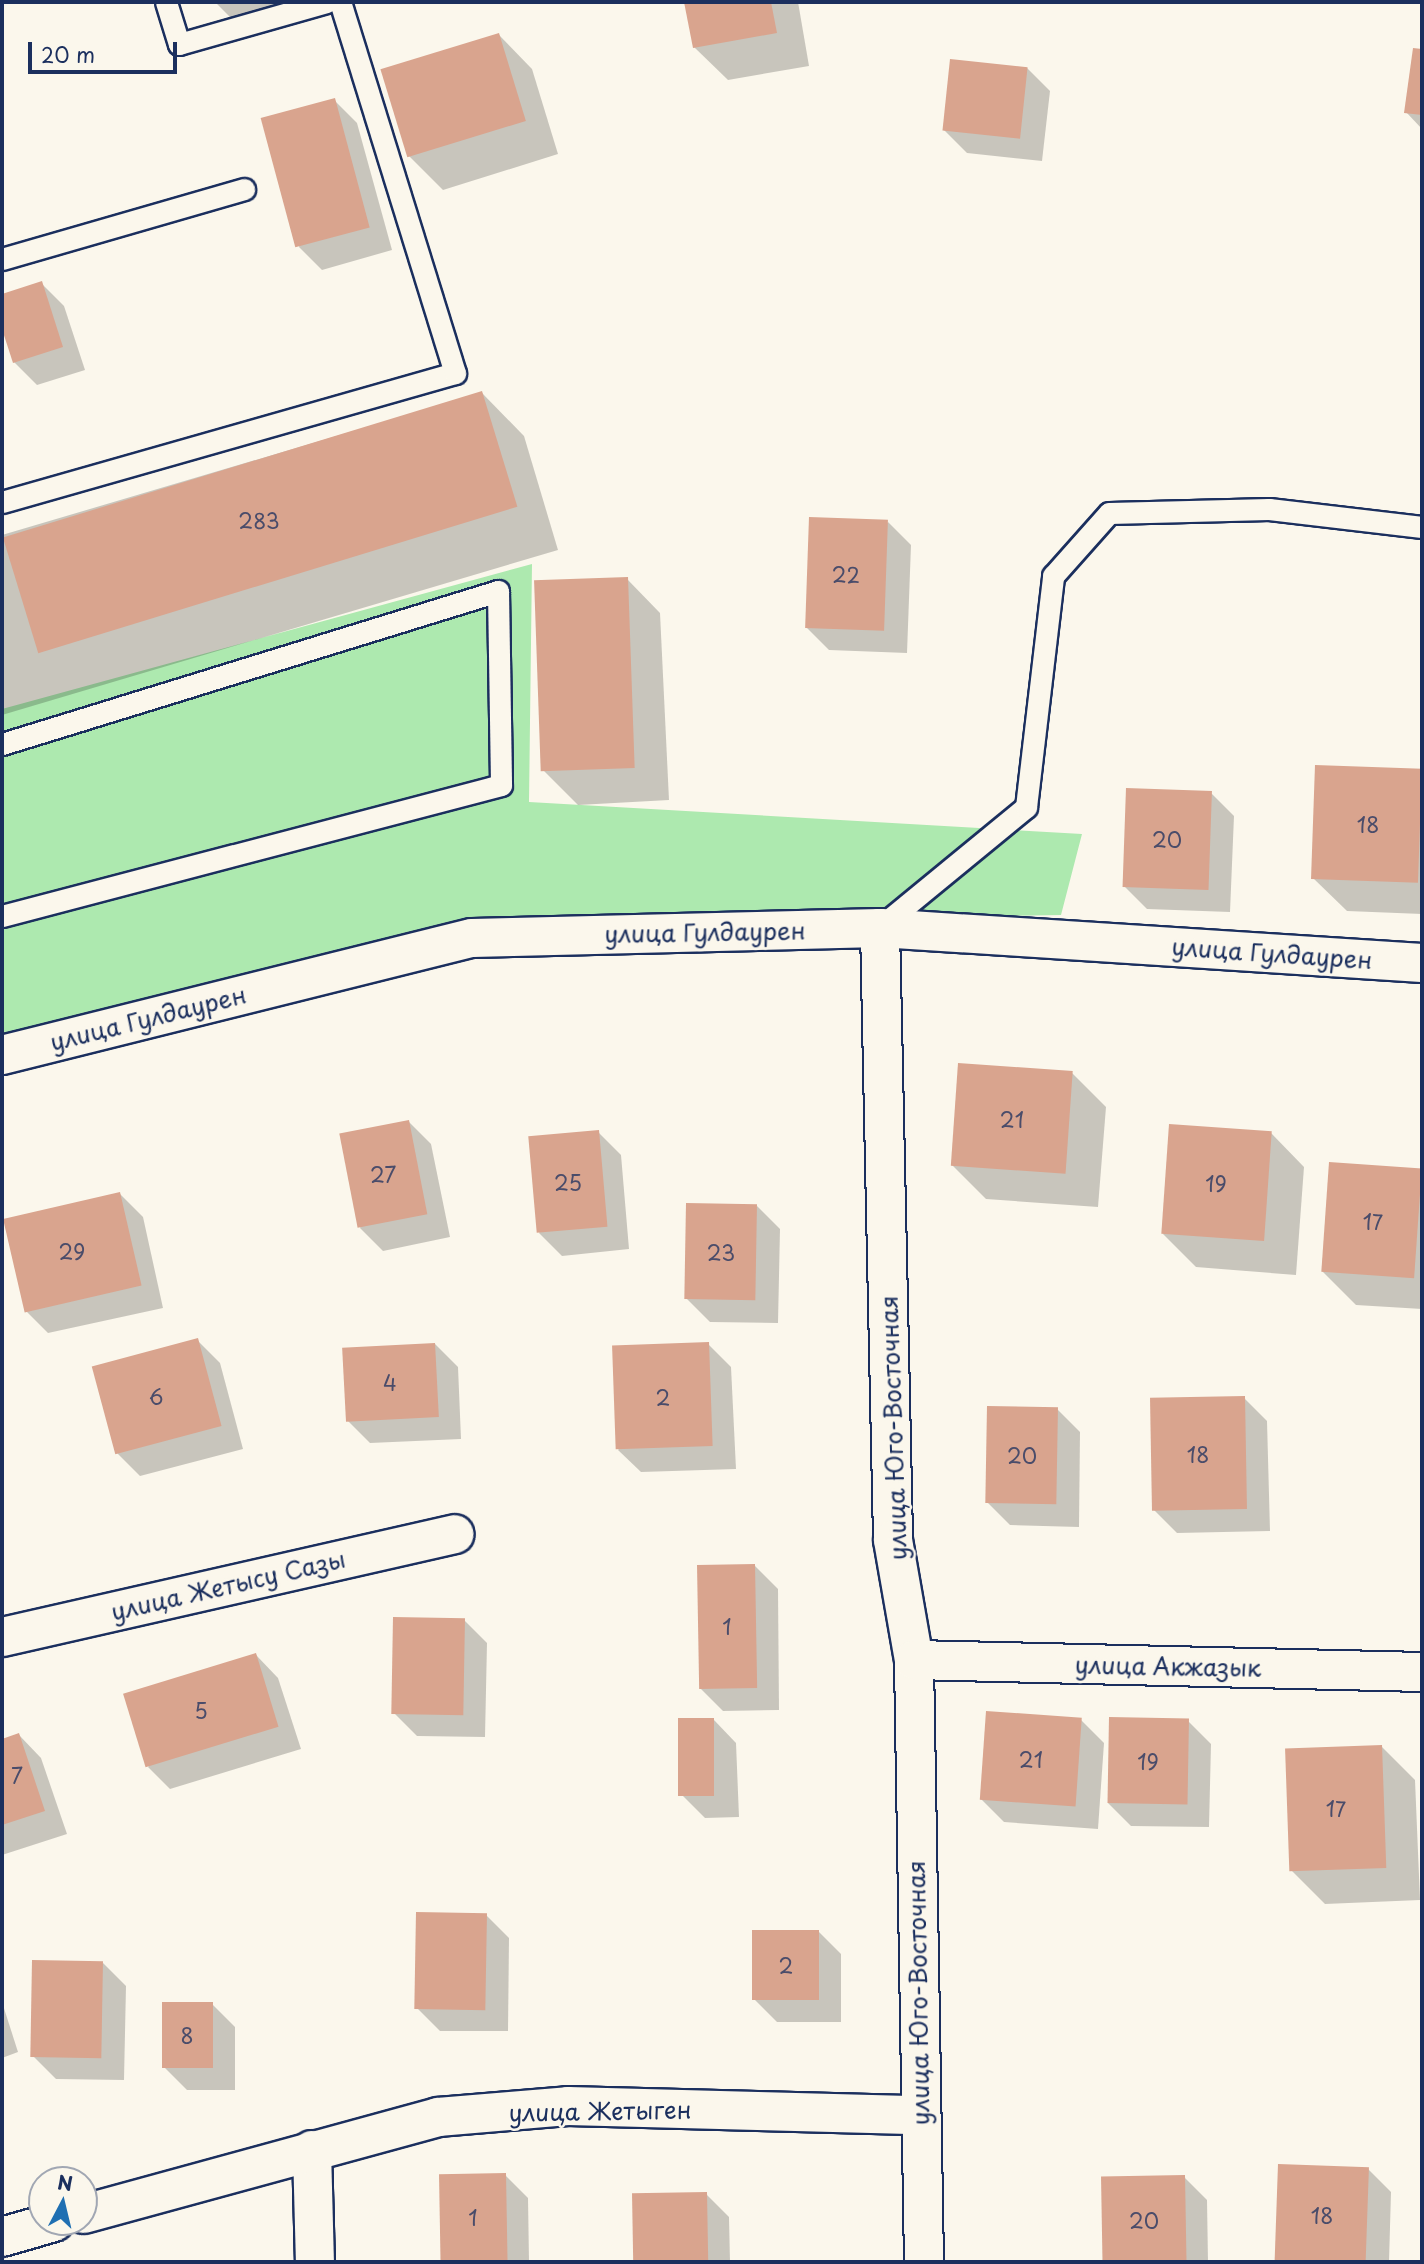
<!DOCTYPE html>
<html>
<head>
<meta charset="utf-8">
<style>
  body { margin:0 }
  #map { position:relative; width:1424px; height:2264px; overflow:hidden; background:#fbf7ec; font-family:"Playpen Sans",sans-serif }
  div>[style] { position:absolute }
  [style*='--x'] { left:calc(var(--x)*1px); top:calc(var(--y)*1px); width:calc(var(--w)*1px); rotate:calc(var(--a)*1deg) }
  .green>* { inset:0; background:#ade9af }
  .shadow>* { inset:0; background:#0003 }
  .building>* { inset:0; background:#d9a48e; transform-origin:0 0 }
  .roads { filter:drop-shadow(2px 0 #1b2f5e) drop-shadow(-2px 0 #1b2f5e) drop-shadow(0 2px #1b2f5e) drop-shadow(0 -2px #1b2f5e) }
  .lane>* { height:21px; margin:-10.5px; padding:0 10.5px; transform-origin:10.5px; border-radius:10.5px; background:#fbf7ec }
  .street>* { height:38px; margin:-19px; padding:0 19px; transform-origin:19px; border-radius:19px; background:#fbf7ec }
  span { translate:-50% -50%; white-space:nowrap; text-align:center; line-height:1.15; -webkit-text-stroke:5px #fbf7ec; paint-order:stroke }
  .number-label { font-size:21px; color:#4a4c6a }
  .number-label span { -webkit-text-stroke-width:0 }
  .street-label { font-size:24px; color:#1b2f5e }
  .frame { position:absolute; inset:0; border:4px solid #1b2f5e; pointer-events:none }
  .north { position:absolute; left:28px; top:2166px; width:70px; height:70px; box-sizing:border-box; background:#fbf7ec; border:2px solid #a1a7b3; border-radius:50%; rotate:7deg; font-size:19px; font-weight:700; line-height:28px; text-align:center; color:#1b2f5e }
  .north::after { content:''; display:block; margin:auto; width:24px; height:32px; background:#1f6fb2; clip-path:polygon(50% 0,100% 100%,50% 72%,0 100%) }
  .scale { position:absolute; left:28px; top:42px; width:149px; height:32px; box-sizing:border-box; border:4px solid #1b2f5e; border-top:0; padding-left:9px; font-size:21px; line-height:24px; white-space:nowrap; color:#1b2f5e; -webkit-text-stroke:5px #fbf7ec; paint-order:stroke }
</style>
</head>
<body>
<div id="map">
  <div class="green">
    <i style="clip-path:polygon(532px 564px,529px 802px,1082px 834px,1061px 915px,443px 924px,2px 1040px,2px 709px)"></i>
  </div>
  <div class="shadow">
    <i style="clip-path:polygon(215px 2px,334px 2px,244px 31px)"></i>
    <i style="clip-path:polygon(686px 2px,798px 2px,809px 66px,728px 80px,694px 47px)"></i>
    <i style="clip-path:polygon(499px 35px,532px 69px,558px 154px,443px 190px,409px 156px)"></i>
    <i style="clip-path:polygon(1414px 49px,1422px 51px,1422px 129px,1406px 112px)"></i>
    <i style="clip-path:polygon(1027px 68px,1050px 91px,1042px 161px,967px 153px,944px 130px)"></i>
    <i style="clip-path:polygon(334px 100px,357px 123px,392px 250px,322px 270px,299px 247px)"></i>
    <i style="clip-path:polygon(41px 283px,64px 306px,85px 370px,37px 385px,14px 362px,2px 323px,2px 296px)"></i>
    <i style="clip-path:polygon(482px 393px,524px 436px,558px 550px,2px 715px,2px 535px)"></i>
    <i style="clip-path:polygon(888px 522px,911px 545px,907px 653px,829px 650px,806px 627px)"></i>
    <i style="clip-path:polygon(627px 579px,660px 613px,669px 800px,578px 805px,544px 771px)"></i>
    <i style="clip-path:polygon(1317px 766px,1422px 770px,1422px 914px,1347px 911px,1313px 878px)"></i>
    <i style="clip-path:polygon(1211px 793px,1234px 816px,1230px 912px,1147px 909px,1124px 886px)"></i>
    <i style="clip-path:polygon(1072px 1073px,1106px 1107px,1098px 1207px,986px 1199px,952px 1165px)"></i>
    <i style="clip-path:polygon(408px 1121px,431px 1144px,450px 1237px,383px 1251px,360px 1228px)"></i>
    <i style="clip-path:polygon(598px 1132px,621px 1155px,629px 1249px,562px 1256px,539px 1233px)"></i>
    <i style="clip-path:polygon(1271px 1133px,1304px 1167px,1296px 1275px,1196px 1267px,1163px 1234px)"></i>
    <i style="clip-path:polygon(1330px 1164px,1422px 1171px,1422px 1309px,1356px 1305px,1322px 1271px)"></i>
    <i style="clip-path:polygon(120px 1194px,143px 1217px,163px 1308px,48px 1333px,25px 1310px)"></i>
    <i style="clip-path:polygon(757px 1206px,780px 1229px,778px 1323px,710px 1322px,687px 1299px)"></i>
    <i style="clip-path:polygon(197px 1340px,220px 1363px,243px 1449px,140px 1476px,117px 1453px)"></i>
    <i style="clip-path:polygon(435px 1344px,458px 1367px,461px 1439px,370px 1443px,347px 1420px)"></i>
    <i style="clip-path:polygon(708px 1344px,731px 1367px,736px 1469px,641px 1472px,618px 1450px)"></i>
    <i style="clip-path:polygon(1244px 1398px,1267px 1421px,1270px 1531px,1177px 1533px,1154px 1510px)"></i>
    <i style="clip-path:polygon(1057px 1409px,1080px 1432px,1079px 1527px,1010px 1525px,987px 1502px)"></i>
    <i style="clip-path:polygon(755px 1566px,778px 1589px,779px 1710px,723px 1711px,700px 1688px)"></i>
    <i style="clip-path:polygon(464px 1620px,487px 1643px,485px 1737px,417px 1736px,394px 1713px)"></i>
    <i style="clip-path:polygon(256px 1655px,278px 1678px,301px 1749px,170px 1789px,148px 1767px)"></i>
    <i style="clip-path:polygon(714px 1720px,736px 1743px,739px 1817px,705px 1818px,682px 1795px)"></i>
    <i style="clip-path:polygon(1081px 1720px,1104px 1743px,1098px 1829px,1004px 1822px,981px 1799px)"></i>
    <i style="clip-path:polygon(1188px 1721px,1211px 1744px,1209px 1827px,1131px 1826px,1108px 1803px)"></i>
    <i style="clip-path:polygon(19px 1735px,41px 1758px,67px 1834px,2px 1855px,2px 1740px)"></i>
    <i style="clip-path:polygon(1382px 1747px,1415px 1780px,1420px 1900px,1325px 1904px,1292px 1871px)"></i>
    <i style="clip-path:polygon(486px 1915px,509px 1938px,508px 2031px,440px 2031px,417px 2008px)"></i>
    <i style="clip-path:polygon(818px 1931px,841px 1954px,841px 2022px,777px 2022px,754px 1999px)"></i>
    <i style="clip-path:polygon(103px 1963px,126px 1986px,124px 2080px,56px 2079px,33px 2056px)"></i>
    <i style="clip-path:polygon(2px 2002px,18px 2052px,2px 2058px)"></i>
    <i style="clip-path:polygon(212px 2004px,235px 2027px,235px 2090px,187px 2090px,164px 2067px)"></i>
    <i style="clip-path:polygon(1280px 2166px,1368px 2169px,1391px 2192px,1389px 2262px,1277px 2262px)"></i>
    <i style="clip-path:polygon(505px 2175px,528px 2198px,529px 2262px,443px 2262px)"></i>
    <i style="clip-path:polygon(1184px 2177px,1207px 2200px,1208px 2262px,1104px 2262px,1103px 2179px)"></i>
    <i style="clip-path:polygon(706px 2194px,729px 2217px,730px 2262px,635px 2262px,633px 2196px)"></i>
  </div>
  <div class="building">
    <i style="clip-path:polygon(684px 2px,771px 2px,777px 33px,693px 48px)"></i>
    <i style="left:499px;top:33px;width:92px;height:124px;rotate:73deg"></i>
    <i style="clip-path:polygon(1413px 48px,1422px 49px,1422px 115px,1404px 113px)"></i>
    <i style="left:950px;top:59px;width:78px;height:72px;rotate:6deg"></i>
    <i style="left:335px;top:98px;width:134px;height:77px;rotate:75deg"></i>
    <i style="clip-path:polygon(42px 281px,63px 347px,13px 363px,2px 329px,2px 294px)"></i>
    <i style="left:482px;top:391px;width:121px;height:501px;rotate:73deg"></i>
    <i style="left:809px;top:517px;width:79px;height:111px;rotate:2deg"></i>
    <i style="left:628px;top:577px;width:191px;height:94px;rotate:88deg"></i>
    <i style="left:1315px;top:765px;width:107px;height:114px;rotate:2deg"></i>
    <i style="left:1126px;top:788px;width:86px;height:99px;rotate:2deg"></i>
    <i style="left:958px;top:1063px;width:115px;height:103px;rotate:4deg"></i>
    <i style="left:409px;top:1120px;width:96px;height:71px;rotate:79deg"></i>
    <i style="left:1169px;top:1124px;width:103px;height:110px;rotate:4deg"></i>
    <i style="left:599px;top:1130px;width:97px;height:71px;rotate:85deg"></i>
    <i style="left:1329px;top:1162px;width:93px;height:110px;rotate:4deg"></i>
    <i style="left:120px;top:1192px;width:96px;height:120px;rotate:77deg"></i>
    <i style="left:686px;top:1203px;width:71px;height:96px;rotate:1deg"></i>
    <i style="left:198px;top:1338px;width:91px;height:110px;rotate:75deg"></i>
    <i style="left:709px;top:1342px;width:104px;height:97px;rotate:88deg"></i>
    <i style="left:435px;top:1343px;width:74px;height:93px;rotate:87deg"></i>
    <i style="left:1245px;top:1396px;width:113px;height:95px;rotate:89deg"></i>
    <i style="left:987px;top:1406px;width:71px;height:97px;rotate:1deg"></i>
    <i style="left:755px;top:1564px;width:124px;height:58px;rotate:89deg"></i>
    <i style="left:393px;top:1617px;width:72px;height:97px;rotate:1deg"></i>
    <i style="left:256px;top:1653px;width:77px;height:139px;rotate:73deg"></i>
    <i style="left:986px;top:1711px;width:96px;height:89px;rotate:4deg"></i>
    <i style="left:1109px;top:1717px;width:80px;height:86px;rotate:1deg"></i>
    <i style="left:678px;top:1718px;width:36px;height:78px"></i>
    <i style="clip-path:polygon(19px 1733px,45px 1811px,2px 1825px,2px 1739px)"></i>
    <i style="left:1382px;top:1745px;width:123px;height:97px;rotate:88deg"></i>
    <i style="left:416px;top:1912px;width:71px;height:97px;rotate:1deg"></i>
    <i style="left:752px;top:1930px;width:67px;height:70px"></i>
    <i style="left:32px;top:1960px;width:71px;height:97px;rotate:1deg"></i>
    <i style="left:162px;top:2002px;width:51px;height:66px"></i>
    <i style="left:1278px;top:2164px;width:91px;height:98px;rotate:2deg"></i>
    <i style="left:506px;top:2173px;width:88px;height:67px;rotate:89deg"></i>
    <i style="left:1185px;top:2175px;width:87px;height:84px;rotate:89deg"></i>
    <i style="left:707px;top:2192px;width:70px;height:75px;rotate:89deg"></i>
  </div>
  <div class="roads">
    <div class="lane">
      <i style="--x:166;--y:2;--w:44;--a:72.8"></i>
      <i style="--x:179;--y:44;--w:153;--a:-15.9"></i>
      <i style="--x:2;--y:259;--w:252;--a:-16.1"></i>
      <i style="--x:2;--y:502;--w:471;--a:-15.9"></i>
      <i style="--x:455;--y:373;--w:388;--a:-107.2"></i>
      <i style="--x:2;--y:744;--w:519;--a:-17.14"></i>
      <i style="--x:498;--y:591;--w:194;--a:89.1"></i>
      <i style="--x:501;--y:785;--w:516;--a:165.29"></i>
      <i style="--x:880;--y:927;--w:189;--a:-39.4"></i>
      <i style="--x:1026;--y:807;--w:233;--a:-83.3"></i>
      <i style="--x:1053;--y:576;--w:84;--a:-48.4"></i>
      <i style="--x:1109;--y:513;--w:160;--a:-1.4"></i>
      <i style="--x:1269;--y:509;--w:154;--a:6.7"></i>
    </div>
    <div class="street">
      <i style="--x:880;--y:928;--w:612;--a:88.78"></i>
      <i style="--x:893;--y:1540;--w:122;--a:80.1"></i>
      <i style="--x:914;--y:1660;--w:602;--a:89.05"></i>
      <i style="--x:2;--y:1055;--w:484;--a:-14"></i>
      <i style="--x:472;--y:938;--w:408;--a:-1.4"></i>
      <i style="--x:880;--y:928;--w:543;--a:3.69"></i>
      <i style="--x:2;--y:1637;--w:464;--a:-12.8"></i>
      <i style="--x:914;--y:1660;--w:508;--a:1.35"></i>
      <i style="--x:312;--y:2150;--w:112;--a:88.5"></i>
      <i style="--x:84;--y:2214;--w:367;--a:-15.3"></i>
      <i style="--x:438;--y:2117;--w:130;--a:-4.8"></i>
      <i style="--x:568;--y:2106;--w:351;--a:1.5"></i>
      <i style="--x:2;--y:2237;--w:54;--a:-16.1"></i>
    </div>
  </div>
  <div class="number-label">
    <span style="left:259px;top:520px">283</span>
    <span style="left:846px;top:574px">22</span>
    <span style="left:1368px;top:824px">18</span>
    <span style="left:1167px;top:839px">20</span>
    <span style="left:1012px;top:1119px">21</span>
    <span style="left:383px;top:1174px">27</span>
    <span style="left:568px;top:1182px">25</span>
    <span style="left:1216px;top:1183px">19</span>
    <span style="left:1373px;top:1221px">17</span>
    <span style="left:72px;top:1251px">29</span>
    <span style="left:721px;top:1252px">23</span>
    <span style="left:390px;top:1382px">4</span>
    <span style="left:156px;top:1396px">6</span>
    <span style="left:663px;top:1397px">2</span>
    <span style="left:1198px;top:1454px">18</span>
    <span style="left:1022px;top:1455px">20</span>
    <span style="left:727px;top:1626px">1</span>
    <span style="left:201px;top:1710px">5</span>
    <span style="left:1031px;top:1759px">21</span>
    <span style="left:1148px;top:1761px">19</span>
    <span style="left:17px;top:1775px">7</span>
    <span style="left:1336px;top:1808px">17</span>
    <span style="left:786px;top:1965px">2</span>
    <span style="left:187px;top:2035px">8</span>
    <span style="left:1322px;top:2215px">18</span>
    <span style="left:473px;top:2217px">1</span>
    <span style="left:1144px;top:2220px">20</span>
  </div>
  <div class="street-label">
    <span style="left:705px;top:932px;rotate:-1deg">улица Гулдаурен</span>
    <span style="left:1272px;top:953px;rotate:4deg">улица Гулдаурен</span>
    <span style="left:148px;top:1018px;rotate:-14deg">улица Гулдаурен</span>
    <span style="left:893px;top:1428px;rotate:-92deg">улица Юго-Восточная</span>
    <span style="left:228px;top:1585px;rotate:-13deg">улица Жетысу Сазы</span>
    <span style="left:1168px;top:1666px;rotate:1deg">улица Акжазык</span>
    <span style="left:918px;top:1993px;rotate:-91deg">улица Юго-Восточная</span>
    <span style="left:600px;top:2111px;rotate:-1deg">улица Жетыген</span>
  </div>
  <div class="frame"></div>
  <div class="north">N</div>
  <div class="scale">20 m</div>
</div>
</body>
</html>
